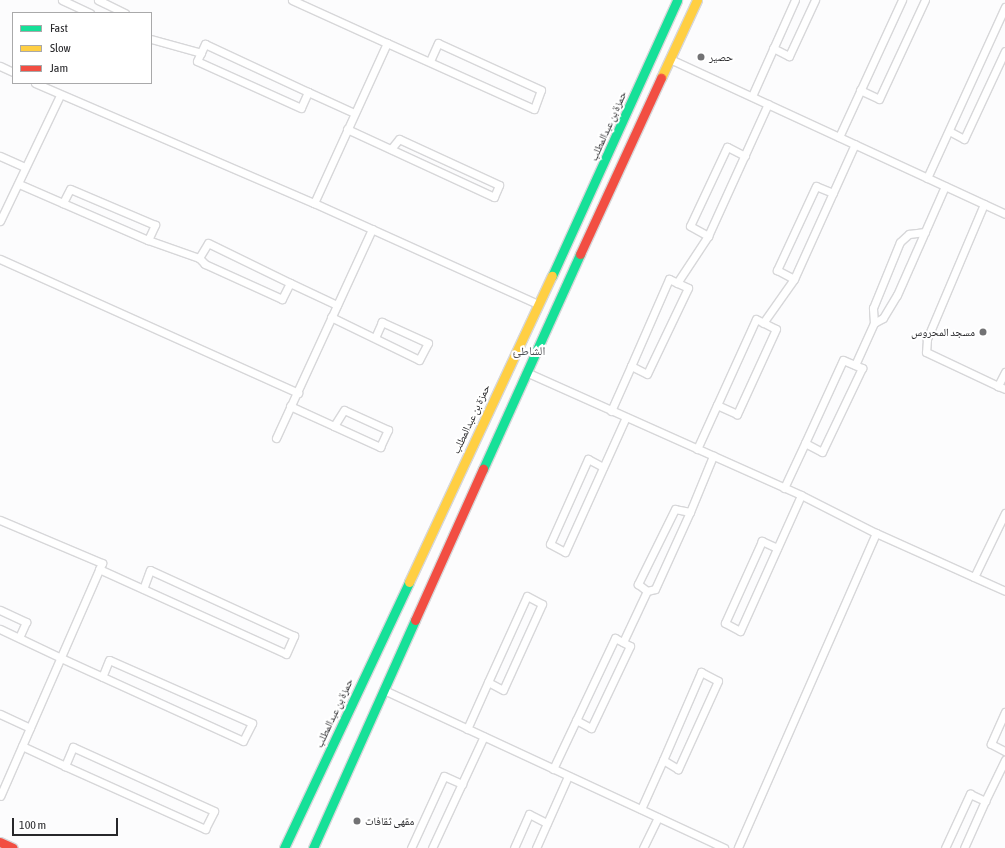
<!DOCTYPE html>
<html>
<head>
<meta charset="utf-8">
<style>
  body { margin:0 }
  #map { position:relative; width:1005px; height:848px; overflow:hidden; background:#fcfcfd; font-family:"Asap Condensed","Noto Naskh Arabic",sans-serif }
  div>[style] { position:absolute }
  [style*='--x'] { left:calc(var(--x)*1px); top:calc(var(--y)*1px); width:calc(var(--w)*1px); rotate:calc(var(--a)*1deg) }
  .roads { filter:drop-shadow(1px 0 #d7d7d9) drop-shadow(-1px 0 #d7d7d9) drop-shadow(0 1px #d7d7d9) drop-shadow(0 -1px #d7d7d9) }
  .street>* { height:7px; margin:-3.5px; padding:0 3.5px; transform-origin:3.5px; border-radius:3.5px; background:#fff }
  .fast>* { height:9px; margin:-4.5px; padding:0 4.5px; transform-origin:4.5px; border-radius:4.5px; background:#16e098 }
  .slow>* { height:9px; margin:-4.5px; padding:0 4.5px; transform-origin:4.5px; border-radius:4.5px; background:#ffcf43 }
  .jam>* { height:9px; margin:-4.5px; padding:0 4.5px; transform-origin:4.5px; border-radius:4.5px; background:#f24e42 }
  .dots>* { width:11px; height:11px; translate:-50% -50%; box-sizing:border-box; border:2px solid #fff; border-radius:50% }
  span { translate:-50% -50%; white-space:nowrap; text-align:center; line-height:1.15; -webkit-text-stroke:4px #fff; paint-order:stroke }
  .poi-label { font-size:11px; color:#27272a }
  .left { translate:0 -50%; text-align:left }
  .right { translate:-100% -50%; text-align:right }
  .street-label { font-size:11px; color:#27272a }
  .neighbourhood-label { font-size:12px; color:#4e4f54 }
  .legend { position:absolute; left:12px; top:12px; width:140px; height:72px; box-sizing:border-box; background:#fff; border:1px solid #a9a9aa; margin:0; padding:5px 7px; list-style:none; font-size:12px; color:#27272a }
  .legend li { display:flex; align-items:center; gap:8px; height:20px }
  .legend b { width:20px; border:1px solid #a9a9aa }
  .scale { position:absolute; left:12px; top:818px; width:106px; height:18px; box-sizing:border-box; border:2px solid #27272a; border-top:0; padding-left:5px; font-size:12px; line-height:14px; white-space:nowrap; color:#27272a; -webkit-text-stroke:3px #fff; paint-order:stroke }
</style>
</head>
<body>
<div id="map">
  <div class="roads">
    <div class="street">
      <i style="--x:62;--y:0;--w:31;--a:25"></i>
      <i style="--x:98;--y:0;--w:30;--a:26"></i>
      <i style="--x:292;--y:0;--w:104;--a:24.4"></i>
      <i style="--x:387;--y:43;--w:176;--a:114.5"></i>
      <i style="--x:151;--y:39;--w:52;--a:15.6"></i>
      <i style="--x:387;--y:43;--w:161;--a:24.2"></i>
      <i style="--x:534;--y:109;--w:20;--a:-70"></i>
      <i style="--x:541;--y:90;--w:113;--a:-155.5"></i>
      <i style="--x:438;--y:43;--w:20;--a:114"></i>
      <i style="--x:773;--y:48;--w:18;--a:27"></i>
      <i style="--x:789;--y:56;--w:62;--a:-65.1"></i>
      <i style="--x:670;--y:59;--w:369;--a:24.8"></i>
      <i style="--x:0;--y:66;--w:14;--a:25"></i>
      <i style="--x:35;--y:83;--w:304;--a:23.3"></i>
      <i style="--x:314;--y:203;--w:246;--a:24.3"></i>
      <i style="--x:860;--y:90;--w:21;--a:25"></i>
      <i style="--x:879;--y:99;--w:109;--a:-65.1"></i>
      <i style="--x:308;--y:92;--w:17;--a:114"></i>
      <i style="--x:301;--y:108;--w:114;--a:-155.7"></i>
      <i style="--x:197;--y:61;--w:19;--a:-65"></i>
      <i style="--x:205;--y:44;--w:114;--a:25"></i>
      <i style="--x:308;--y:92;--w:51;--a:24.5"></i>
      <i style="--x:752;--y:96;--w:105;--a:-65.9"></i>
      <i style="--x:347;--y:129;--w:162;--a:24.8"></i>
      <i style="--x:494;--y:197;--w:13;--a:-67"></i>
      <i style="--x:499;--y:185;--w:110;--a:-155.3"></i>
      <i style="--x:399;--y:139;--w:13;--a:129"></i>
      <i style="--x:949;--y:131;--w:17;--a:28"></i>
      <i style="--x:964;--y:139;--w:97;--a:-65"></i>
      <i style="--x:839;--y:137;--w:151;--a:-65.3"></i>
      <i style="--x:0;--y:156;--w:27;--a:24"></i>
      <i style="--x:745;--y:156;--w:20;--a:-153"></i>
      <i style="--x:727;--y:147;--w:87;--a:115.1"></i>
      <i style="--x:690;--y:226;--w:21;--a:29"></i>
      <i style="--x:708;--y:236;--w:145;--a:-65.6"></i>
      <i style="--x:927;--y:178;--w:188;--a:-65.5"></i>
      <i style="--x:19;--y:184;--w:141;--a:23.5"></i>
      <i style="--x:148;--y:240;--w:17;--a:-65"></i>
      <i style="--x:155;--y:225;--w:92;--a:-157"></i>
      <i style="--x:70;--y:189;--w:16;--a:117"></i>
      <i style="--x:833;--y:193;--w:18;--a:-158"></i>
      <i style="--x:816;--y:186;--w:93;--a:114.9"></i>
      <i style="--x:777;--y:270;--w:19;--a:28"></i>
      <i style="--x:794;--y:279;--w:148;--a:-65.7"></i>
      <i style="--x:984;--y:204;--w:147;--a:112.9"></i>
      <i style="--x:927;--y:339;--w:13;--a:94"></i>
      <i style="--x:926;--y:352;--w:80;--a:25.3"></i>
      <i style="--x:0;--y:221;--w:140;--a:-64.5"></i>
      <i style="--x:148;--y:240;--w:54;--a:19.4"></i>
      <i style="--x:0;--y:259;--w:327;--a:24.2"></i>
      <i style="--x:290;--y:283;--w:18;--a:117"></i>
      <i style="--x:282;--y:299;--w:85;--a:-155.6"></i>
      <i style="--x:205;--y:264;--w:8;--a:-135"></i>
      <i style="--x:199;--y:258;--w:17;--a:-59"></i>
      <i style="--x:208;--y:243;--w:91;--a:26"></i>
      <i style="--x:290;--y:283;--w:52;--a:25.1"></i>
      <i style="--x:677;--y:283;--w:56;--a:-56.6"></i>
      <i style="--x:331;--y:317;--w:98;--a:26"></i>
      <i style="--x:419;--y:360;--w:19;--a:-62"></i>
      <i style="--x:428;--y:343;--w:51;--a:-155.5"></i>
      <i style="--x:382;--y:322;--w:17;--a:114"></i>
      <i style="--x:763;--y:323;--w:54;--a:-54.8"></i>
      <i style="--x:874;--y:323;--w:15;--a:-94"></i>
      <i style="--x:873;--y:308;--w:71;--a:-67.8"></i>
      <i style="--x:900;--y:242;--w:12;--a:-42"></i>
      <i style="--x:909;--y:234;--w:16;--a:-7"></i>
      <i style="--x:855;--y:365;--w:46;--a:-65.7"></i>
      <i style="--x:874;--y:323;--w:10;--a:-29"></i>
      <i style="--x:883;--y:318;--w:27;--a:-59"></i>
      <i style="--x:897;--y:295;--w:119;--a:-66.2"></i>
      <i style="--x:526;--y:372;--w:301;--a:24.1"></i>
      <i style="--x:801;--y:495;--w:84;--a:26.9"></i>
      <i style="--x:876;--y:533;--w:344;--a:113.7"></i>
      <i style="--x:1005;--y:372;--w:16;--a:117"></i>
      <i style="--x:998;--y:386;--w:8;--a:23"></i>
      <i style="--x:290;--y:406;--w:48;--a:24.4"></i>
      <i style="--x:334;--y:426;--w:51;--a:24.5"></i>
      <i style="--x:380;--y:447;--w:19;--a:-65"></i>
      <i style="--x:388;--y:430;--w:48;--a:-155.6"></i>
      <i style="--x:344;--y:410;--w:19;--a:122"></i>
      <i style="--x:611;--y:411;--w:49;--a:-66"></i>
      <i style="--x:631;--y:366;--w:95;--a:-66.4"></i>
      <i style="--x:669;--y:279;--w:21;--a:25"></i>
      <i style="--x:688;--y:288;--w:95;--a:115.5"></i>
      <i style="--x:647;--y:374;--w:18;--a:-153"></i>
      <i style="--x:276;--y:438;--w:230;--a:-65.3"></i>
      <i style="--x:697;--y:449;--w:48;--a:-65.6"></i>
      <i style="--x:717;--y:405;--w:94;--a:-65.6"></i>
      <i style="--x:756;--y:319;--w:22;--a:27"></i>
      <i style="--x:776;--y:329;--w:94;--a:114.6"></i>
      <i style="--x:737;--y:414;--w:22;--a:-156"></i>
      <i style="--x:603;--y:467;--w:17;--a:-152"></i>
      <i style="--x:588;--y:459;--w:93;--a:114.1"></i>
      <i style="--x:550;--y:544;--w:17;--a:28"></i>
      <i style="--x:565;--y:552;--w:148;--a:-65.7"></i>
      <i style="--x:784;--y:488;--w:50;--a:-65"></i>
      <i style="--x:805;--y:443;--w:91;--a:-65.4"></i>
      <i style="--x:843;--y:360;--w:21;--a:23"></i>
      <i style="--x:862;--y:368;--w:93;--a:115.5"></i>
      <i style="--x:822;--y:452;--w:19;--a:-152"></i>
      <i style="--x:690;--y:512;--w:15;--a:-169"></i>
      <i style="--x:675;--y:509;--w:84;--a:116.3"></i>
      <i style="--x:638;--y:584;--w:11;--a:38"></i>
      <i style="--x:647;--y:591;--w:8;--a:-14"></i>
      <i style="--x:655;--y:589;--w:85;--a:-65.6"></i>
      <i style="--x:690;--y:512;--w:61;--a:-67.7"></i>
      <i style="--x:1005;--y:513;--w:71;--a:115.8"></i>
      <i style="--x:974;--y:577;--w:34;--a:24"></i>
      <i style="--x:0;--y:520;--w:111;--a:22.9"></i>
      <i style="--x:102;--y:563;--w:254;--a:113.6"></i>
      <i style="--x:876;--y:533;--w:107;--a:24.2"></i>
      <i style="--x:777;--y:548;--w:17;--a:-155"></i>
      <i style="--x:762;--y:541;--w:90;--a:114.3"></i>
      <i style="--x:725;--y:623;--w:17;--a:28"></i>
      <i style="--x:740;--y:631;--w:149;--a:-65.8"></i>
      <i style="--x:99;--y:569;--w:205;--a:24.4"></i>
      <i style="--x:286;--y:654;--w:20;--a:-66"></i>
      <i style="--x:294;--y:636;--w:158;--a:-155.4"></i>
      <i style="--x:150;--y:570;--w:20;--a:110"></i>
      <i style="--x:0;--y:610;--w:29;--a:25"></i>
      <i style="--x:26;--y:622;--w:17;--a:114"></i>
      <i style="--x:0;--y:629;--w:68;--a:25.4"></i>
      <i style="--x:61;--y:658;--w:200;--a:24.5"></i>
      <i style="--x:243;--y:741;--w:20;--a:-63"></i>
      <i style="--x:252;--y:723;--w:156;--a:-156.2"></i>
      <i style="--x:109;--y:660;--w:18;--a:112"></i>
      <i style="--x:623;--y:642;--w:56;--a:-64.8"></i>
      <i style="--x:384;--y:690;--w:375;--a:24.9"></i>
      <i style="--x:1005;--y:712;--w:35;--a:114"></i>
      <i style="--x:991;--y:744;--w:16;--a:27"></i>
      <i style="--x:0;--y:714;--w:33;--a:25"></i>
      <i style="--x:467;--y:729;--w:51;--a:-65.9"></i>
      <i style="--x:488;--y:682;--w:94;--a:-65.6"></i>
      <i style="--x:527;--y:596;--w:17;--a:28"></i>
      <i style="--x:542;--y:604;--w:94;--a:114.4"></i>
      <i style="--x:503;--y:690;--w:17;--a:-152"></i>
      <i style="--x:22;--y:746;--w:47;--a:24.9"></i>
      <i style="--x:65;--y:766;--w:154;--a:24.2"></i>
      <i style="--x:205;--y:829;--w:20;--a:-63"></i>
      <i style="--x:214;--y:811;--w:155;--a:-155.6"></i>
      <i style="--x:73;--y:747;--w:21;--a:113"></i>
      <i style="--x:553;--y:769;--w:145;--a:-64.7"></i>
      <i style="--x:615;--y:638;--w:17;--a:28"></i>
      <i style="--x:630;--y:646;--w:91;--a:115.4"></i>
      <i style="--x:591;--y:728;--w:17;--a:-152"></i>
      <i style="--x:985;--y:801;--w:46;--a:-64"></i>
      <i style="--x:641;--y:809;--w:54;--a:-65.8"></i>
      <i style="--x:663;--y:760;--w:96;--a:-66.6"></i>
      <i style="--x:701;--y:672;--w:19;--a:28"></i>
      <i style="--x:718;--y:681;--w:97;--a:114.4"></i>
      <i style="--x:678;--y:769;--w:17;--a:-149"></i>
      <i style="--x:411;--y:848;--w:79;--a:-65.4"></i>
      <i style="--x:444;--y:776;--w:20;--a:24"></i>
      <i style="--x:432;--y:848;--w:123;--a:-65.1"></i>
      <i style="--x:514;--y:848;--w:37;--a:-66"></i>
      <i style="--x:529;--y:814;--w:20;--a:27"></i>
      <i style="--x:536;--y:848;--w:79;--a:-66"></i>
      <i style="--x:643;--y:848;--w:34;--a:-64"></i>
      <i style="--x:945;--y:848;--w:60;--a:-65.2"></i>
      <i style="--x:970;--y:794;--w:17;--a:25"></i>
      <i style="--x:985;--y:801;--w:51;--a:114.1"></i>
    </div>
    <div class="fast">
      <i style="--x:552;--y:276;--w:303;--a:-65.6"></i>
      <i style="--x:483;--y:469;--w:236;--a:-65.7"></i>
      <i style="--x:284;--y:848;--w:294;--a:-64.8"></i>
      <i style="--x:313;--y:848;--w:250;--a:-65.9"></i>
    </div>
    <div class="slow">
      <i style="--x:661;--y:78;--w:86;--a:-65.2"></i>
      <i style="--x:409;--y:582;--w:338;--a:-65"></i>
    </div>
    <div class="jam">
      <i style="--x:580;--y:254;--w:194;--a:-65.3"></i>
      <i style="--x:415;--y:620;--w:166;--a:-65.8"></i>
      <i style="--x:0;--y:842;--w:14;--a:25"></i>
    </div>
  </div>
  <div class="dots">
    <i style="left:701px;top:57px;background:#727274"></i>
    <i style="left:983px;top:332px;background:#727274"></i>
    <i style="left:357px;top:821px;background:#727274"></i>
  </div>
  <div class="poi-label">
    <span class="left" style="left:709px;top:57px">حصير</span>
    <span class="right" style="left:975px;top:332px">مسجد المحروس</span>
    <span class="left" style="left:365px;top:821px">مقهى ثقافات</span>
  </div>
  <div class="street-label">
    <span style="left:608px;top:126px;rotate:-66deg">حمزة بن عبدالمطلب</span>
    <span style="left:471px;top:419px;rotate:-65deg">حمزة بن عبدالمطلب</span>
    <span style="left:334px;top:713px;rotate:-65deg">حمزة بن عبدالمطلب</span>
  </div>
  <div class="neighbourhood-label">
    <span style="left:529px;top:352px">الشاطئ</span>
  </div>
  <ul class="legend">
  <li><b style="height:5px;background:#16e098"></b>Fast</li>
  <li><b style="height:5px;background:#ffcf43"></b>Slow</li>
  <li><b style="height:5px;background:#f24e42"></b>Jam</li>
  </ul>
  <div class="scale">100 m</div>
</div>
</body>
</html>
